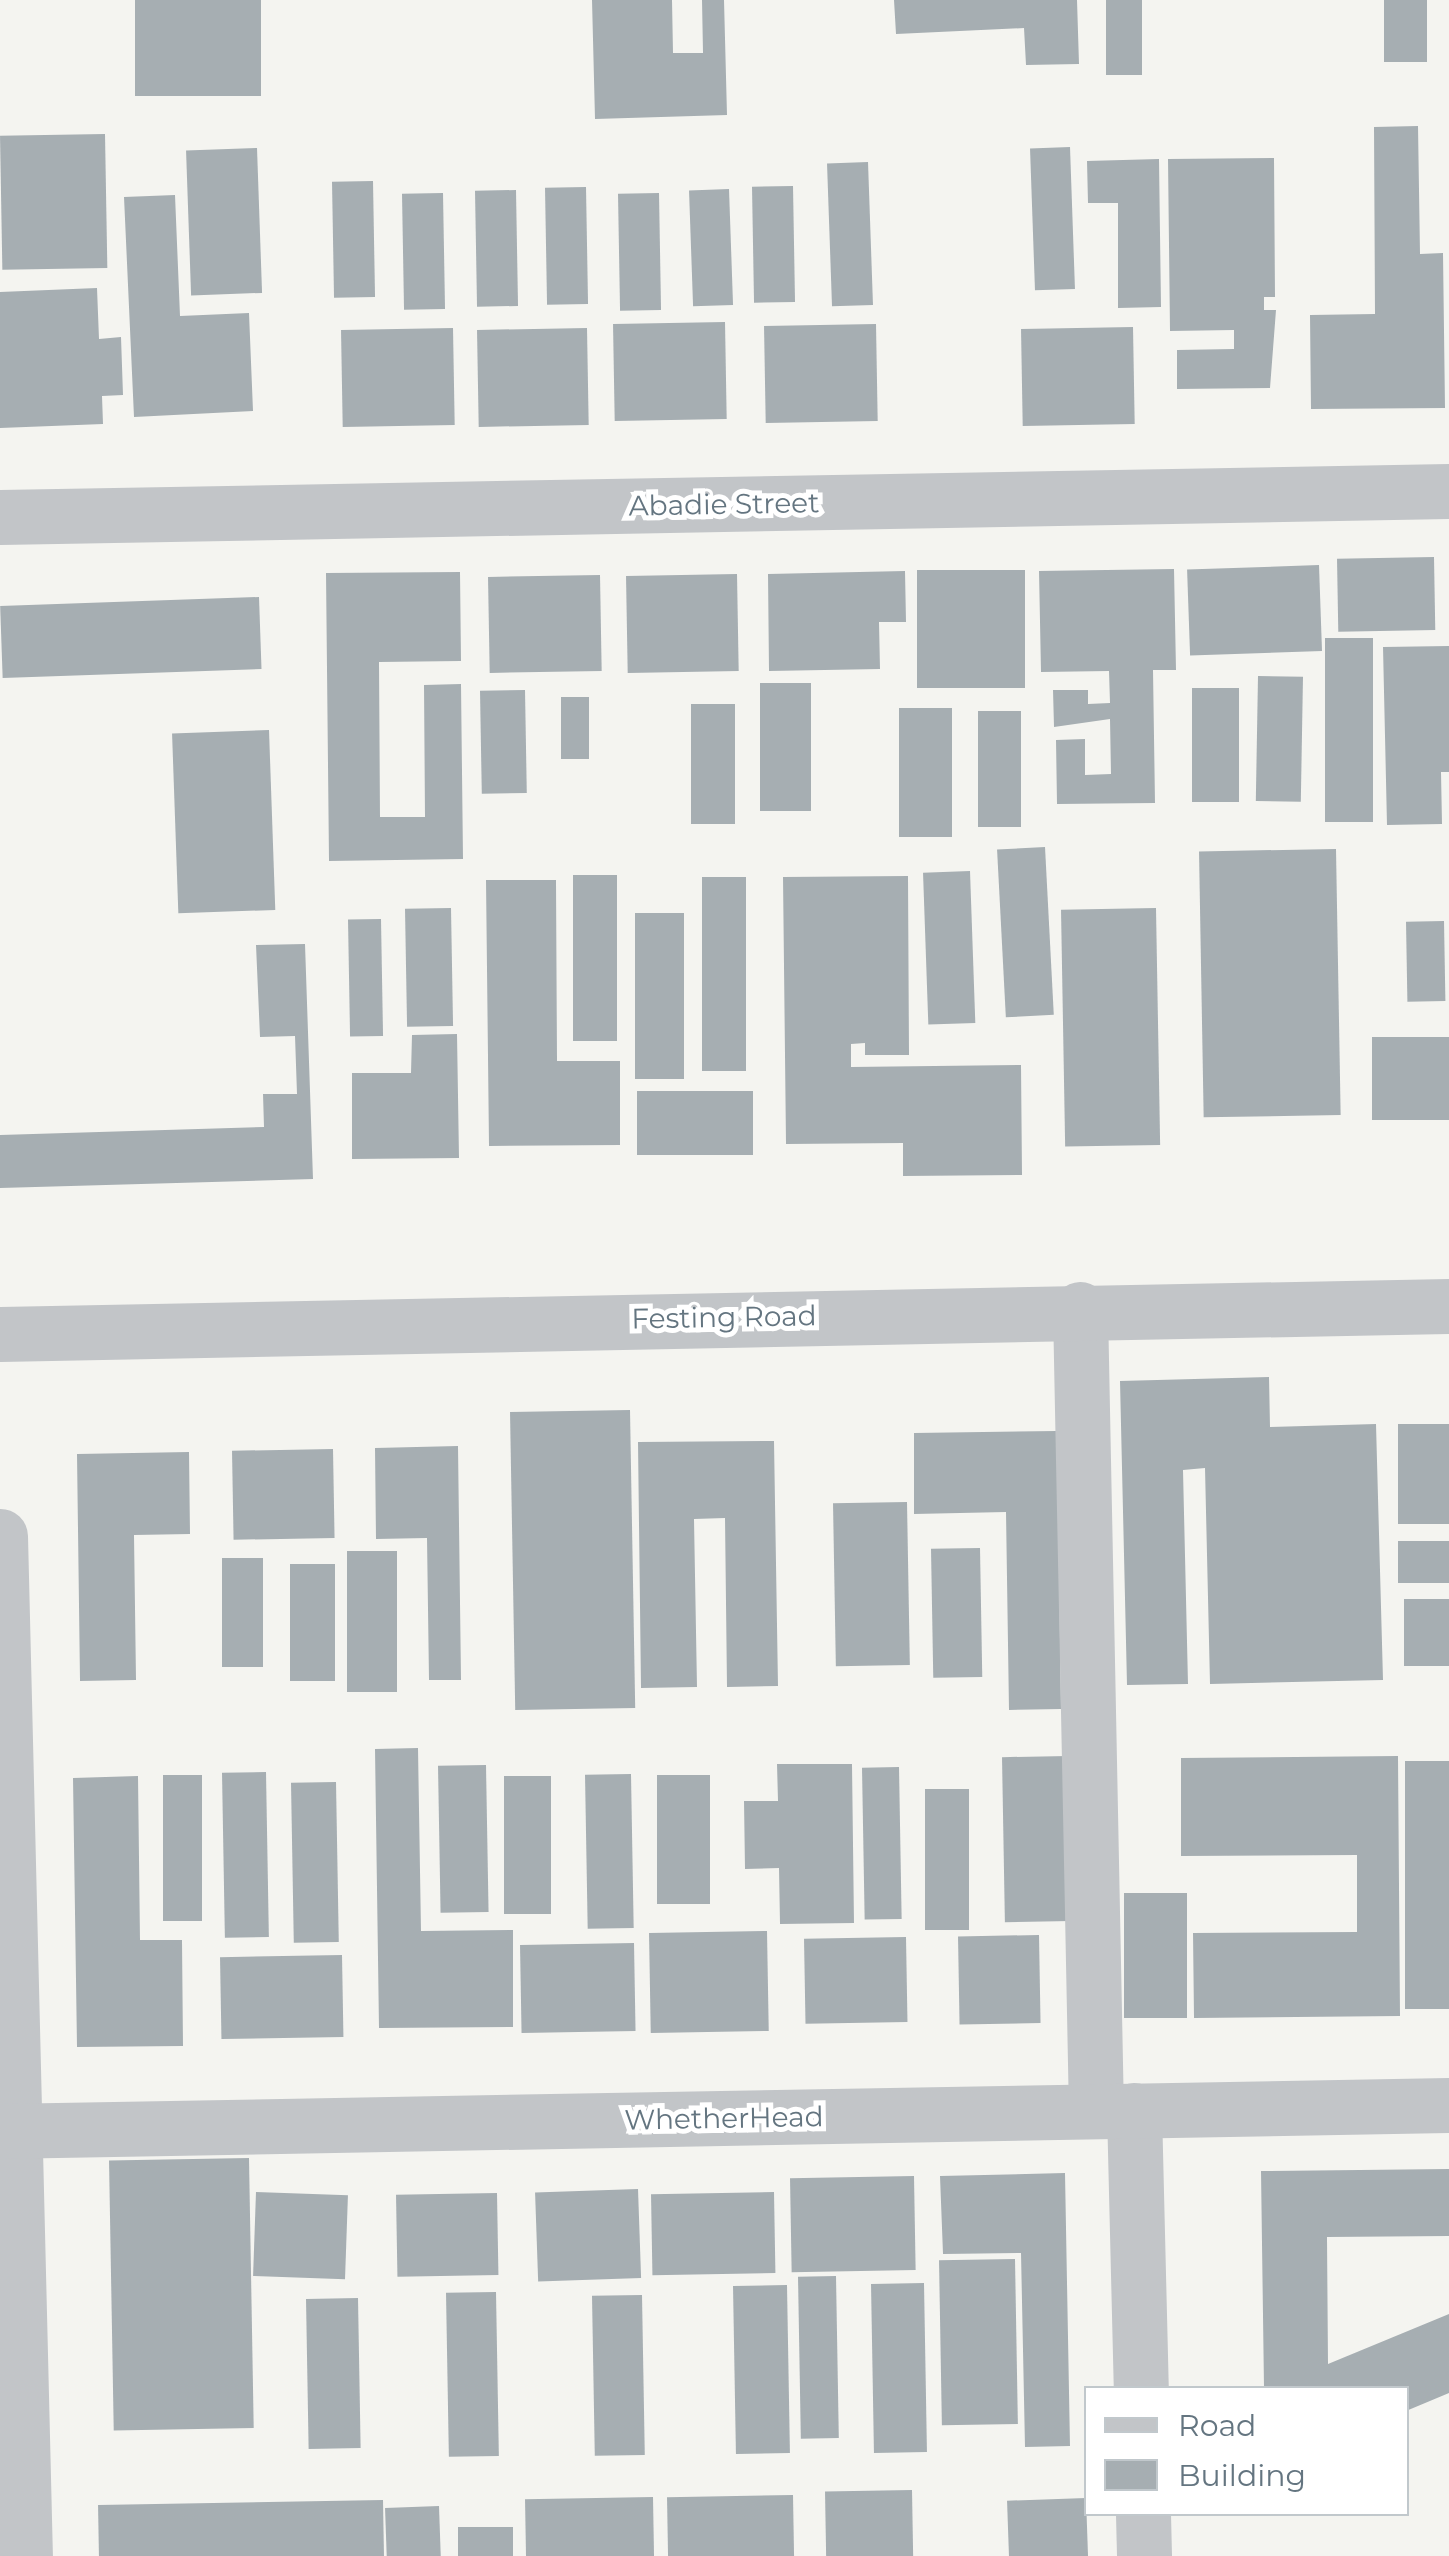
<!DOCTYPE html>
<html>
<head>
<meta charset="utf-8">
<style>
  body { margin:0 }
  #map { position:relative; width:1449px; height:2556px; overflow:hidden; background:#f4f4f0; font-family:Montserrat,sans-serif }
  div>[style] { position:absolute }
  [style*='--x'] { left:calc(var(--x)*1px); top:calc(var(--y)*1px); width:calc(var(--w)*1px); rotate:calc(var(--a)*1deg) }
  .building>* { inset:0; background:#a6aeb2; transform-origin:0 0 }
  .minor>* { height:55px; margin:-27.5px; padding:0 27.5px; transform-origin:27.5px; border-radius:27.5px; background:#c2c5c8 }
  span { translate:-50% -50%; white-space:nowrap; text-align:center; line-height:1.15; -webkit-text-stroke:10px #fff; paint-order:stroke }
  .street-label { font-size:28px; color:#647580 }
  .legend { position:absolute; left:1084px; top:2386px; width:325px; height:130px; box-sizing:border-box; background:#fff; border:2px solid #c1c8cc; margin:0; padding:12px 18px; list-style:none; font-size:30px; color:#647580 }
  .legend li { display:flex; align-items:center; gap:20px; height:50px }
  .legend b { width:50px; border:2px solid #c1c8cc }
</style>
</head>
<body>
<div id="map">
  <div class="building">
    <i style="left:135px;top:0;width:126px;height:96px"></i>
    <i style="clip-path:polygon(592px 0,672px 0,673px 53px,703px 53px,702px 0,724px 0,727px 115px,595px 119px)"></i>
    <i style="clip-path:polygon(894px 0,1077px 0,1079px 64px,1026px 65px,1024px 28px,896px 34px)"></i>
    <i style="left:1106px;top:0;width:36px;height:75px"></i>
    <i style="left:1384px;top:0;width:43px;height:62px"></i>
    <i style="clip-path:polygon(1418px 126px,1420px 254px,1443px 253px,1445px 408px,1311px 409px,1310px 315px,1375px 314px,1374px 127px)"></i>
    <i style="left:105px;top:134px;width:134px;height:105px;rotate:89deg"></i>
    <i style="left:1070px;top:147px;width:142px;height:40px;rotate:88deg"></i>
    <i style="left:257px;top:148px;width:145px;height:71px;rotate:88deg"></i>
    <i style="clip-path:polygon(1274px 158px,1275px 297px,1264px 297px,1264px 310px,1276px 310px,1270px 388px,1177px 389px,1177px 350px,1234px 349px,1234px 330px,1170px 331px,1168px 159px)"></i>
    <i style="clip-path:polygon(1159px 159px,1161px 307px,1118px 308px,1118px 203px,1088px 203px,1087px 161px)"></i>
    <i style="left:868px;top:162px;width:143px;height:41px;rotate:88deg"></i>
    <i style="left:373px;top:181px;width:116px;height:41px;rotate:89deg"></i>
    <i style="left:793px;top:186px;width:116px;height:41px;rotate:89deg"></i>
    <i style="left:586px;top:187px;width:117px;height:41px;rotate:89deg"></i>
    <i style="left:729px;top:189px;width:116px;height:40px;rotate:88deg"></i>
    <i style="left:516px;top:190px;width:116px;height:41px;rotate:89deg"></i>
    <i style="left:443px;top:193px;width:116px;height:41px;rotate:89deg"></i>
    <i style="left:659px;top:193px;width:117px;height:41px;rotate:89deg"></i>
    <i style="clip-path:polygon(175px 195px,180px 316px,249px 313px,253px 411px,134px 417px,124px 197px)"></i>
    <i style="clip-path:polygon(97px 288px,99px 339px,121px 337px,123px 395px,102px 396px,103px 424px,0 428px,0 292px)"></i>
    <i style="left:725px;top:322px;width:97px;height:112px;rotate:89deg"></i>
    <i style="left:876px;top:324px;width:97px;height:112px;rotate:89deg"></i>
    <i style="left:1133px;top:327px;width:97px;height:112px;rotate:89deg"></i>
    <i style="left:453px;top:328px;width:97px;height:112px;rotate:89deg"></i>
    <i style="left:587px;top:328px;width:97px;height:110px;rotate:89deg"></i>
    <i style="left:1434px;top:557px;width:73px;height:97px;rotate:89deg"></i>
    <i style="left:1319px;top:565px;width:86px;height:132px;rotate:88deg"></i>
    <i style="clip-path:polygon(1174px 569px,1176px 670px,1153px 670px,1155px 803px,1057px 804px,1056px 740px,1085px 739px,1085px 775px,1111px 774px,1110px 719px,1054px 727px,1053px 690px,1088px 690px,1088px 704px,1110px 703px,1109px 671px,1041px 672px,1039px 571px)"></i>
    <i style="left:1025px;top:570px;width:118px;height:108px;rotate:90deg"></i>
    <i style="clip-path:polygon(905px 571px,906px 622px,879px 622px,880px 669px,769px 671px,768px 574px)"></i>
    <i style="clip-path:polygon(460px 572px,461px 661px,379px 662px,380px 817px,425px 817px,424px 685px,461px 684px,463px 859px,329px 861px,326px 573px)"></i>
    <i style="left:737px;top:574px;width:97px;height:111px;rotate:89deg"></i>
    <i style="left:600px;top:575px;width:96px;height:112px;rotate:89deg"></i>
    <i style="left:259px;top:597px;width:72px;height:259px;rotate:88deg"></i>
    <i style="left:1373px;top:638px;width:184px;height:48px;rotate:90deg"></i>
    <i style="clip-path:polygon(1449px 646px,1449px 772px,1441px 772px,1442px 824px,1387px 825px,1383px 647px)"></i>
    <i style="left:1258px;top:676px;width:45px;height:125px;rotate:1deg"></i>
    <i style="left:811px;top:683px;width:128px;height:51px;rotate:90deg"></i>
    <i style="left:1192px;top:688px;width:47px;height:114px"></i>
    <i style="left:525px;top:690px;width:103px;height:45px;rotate:89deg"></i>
    <i style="left:589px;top:697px;width:62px;height:28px;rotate:90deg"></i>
    <i style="left:735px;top:704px;width:120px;height:44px;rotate:90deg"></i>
    <i style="left:899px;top:708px;width:53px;height:129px"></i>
    <i style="left:1021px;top:711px;width:116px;height:43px;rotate:90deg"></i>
    <i style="left:269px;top:730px;width:180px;height:97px;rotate:88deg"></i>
    <i style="left:1045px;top:847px;width:168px;height:48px;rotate:87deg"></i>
    <i style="left:1336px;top:849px;width:266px;height:137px;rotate:89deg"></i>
    <i style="left:970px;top:871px;width:152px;height:47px;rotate:88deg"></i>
    <i style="left:617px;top:875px;width:166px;height:44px;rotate:90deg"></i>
    <i style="clip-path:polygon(908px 876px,909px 1055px,865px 1055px,865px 1043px,851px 1044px,851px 1067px,1021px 1065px,1022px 1175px,903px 1176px,903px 1143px,786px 1144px,783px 877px)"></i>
    <i style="left:702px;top:877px;width:44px;height:194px"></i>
    <i style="clip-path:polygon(486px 880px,556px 880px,557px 1061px,620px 1061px,620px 1145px,489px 1146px)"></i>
    <i style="left:451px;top:908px;width:118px;height:46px;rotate:89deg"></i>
    <i style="left:1156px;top:908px;width:237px;height:95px;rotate:89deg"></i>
    <i style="left:684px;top:913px;width:166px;height:49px;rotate:90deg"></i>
    <i style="left:381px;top:919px;width:117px;height:33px;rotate:89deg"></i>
    <i style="left:1444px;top:921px;width:80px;height:38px;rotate:89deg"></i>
    <i style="clip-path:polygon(305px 944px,313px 1179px,0 1188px,0 1135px,264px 1127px,263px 1094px,297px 1094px,295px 1036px,260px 1037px,256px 945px)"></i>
    <i style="clip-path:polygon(457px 1034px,459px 1158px,352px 1159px,352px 1073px,411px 1073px,412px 1035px)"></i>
    <i style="left:1449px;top:1037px;width:83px;height:77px;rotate:90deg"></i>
    <i style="left:753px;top:1091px;width:64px;height:116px;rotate:90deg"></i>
    <i style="clip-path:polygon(1269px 1377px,1270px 1427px,1376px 1424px,1383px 1680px,1210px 1684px,1205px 1468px,1183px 1470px,1188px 1684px,1127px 1685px,1120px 1381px)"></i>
    <i style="left:630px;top:1410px;width:298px;height:120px;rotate:89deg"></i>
    <i style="left:1449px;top:1424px;width:100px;height:51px;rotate:90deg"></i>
    <i style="clip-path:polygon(1057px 1431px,1061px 1709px,1009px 1710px,1006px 1512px,914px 1514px,914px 1433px)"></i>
    <i style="clip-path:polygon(774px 1441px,778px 1686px,727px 1687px,725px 1518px,694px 1519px,697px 1687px,641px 1688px,638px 1442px)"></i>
    <i style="clip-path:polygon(458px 1446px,461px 1680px,429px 1680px,427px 1538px,376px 1539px,375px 1448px)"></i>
    <i style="left:333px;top:1449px;width:89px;height:101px;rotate:89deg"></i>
    <i style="clip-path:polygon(189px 1452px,190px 1534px,134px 1535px,136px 1680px,80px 1681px,77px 1454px)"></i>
    <i style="left:907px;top:1502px;width:163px;height:74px;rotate:89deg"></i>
    <i style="left:1449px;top:1541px;width:42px;height:51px;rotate:90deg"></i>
    <i style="left:980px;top:1548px;width:129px;height:49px;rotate:89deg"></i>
    <i style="left:347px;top:1551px;width:50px;height:141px"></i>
    <i style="left:222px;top:1558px;width:41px;height:109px"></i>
    <i style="left:290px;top:1564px;width:45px;height:117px"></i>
    <i style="left:1449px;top:1599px;width:67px;height:45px;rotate:90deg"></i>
    <i style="clip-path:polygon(418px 1748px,421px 1931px,513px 1930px,513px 2027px,379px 2028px,375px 1749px)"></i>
    <i style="left:1068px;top:1756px;width:165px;height:66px;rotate:89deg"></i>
    <i style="clip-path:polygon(1398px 1756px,1400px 2016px,1194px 2018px,1193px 1933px,1357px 1932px,1357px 1855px,1181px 1856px,1181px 1758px)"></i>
    <i style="left:1405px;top:1761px;width:44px;height:248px"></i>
    <i style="clip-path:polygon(777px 1764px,852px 1764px,854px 1923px,780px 1924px,779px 1868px,745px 1869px,744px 1801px,778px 1801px)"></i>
    <i style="left:486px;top:1765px;width:147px;height:48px;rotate:89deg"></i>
    <i style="left:899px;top:1767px;width:152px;height:37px;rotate:89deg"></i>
    <i style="left:266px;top:1772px;width:165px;height:44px;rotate:89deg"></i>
    <i style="left:631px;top:1774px;width:154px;height:46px;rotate:89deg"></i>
    <i style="left:202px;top:1775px;width:146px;height:39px;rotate:90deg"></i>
    <i style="left:657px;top:1775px;width:53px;height:129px"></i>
    <i style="clip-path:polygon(138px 1776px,140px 1940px,182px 1940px,183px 2046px,77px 2047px,73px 1778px)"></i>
    <i style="left:551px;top:1776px;width:138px;height:47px;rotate:90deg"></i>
    <i style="left:336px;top:1782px;width:160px;height:45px;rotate:89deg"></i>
    <i style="left:925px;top:1789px;width:44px;height:141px"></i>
    <i style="left:1187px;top:1893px;width:125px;height:63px;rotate:90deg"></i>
    <i style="left:767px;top:1931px;width:100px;height:118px;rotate:89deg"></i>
    <i style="left:1039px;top:1935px;width:88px;height:81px;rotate:89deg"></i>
    <i style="left:906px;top:1937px;width:85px;height:102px;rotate:89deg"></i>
    <i style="left:634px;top:1943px;width:88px;height:114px;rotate:89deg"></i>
    <i style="left:342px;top:1955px;width:82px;height:122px;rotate:89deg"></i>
    <i style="left:249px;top:2158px;width:270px;height:140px;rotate:89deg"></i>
    <i style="clip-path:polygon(1449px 2169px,1449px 2236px,1327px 2237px,1328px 2364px,1449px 2314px,1449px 2393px,1406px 2411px,1406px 2388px,1264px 2388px,1261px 2171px)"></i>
    <i style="clip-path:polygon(1065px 2173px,1070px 2446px,1025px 2447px,1021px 2253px,943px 2254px,940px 2176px)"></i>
    <i style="left:914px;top:2176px;width:94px;height:124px;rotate:89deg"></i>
    <i style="left:638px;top:2189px;width:89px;height:103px;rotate:88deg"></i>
    <i style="left:256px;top:2192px;width:92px;height:84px;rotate:2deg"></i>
    <i style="left:774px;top:2192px;width:81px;height:123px;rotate:89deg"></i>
    <i style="left:497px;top:2193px;width:82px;height:101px;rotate:89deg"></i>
    <i style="left:1015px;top:2259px;width:165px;height:76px;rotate:89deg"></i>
    <i style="left:836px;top:2276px;width:162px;height:38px;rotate:89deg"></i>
    <i style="left:924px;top:2283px;width:169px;height:53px;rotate:89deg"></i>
    <i style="left:787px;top:2285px;width:168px;height:54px;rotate:89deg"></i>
    <i style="left:496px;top:2292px;width:164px;height:50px;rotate:89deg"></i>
    <i style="left:642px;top:2295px;width:160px;height:50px;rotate:89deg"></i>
    <i style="left:358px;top:2298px;width:150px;height:52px;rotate:89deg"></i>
    <i style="left:912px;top:2490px;width:66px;height:87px;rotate:89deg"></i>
    <i style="left:793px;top:2495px;width:61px;height:126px;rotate:89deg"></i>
    <i style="left:653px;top:2497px;width:59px;height:128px;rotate:89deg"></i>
    <i style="left:1086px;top:2498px;width:58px;height:79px;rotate:88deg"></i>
    <i style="left:383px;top:2500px;width:56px;height:285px;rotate:89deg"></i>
    <i style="left:439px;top:2506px;width:50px;height:54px;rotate:88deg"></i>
    <i style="left:513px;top:2527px;width:29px;height:55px;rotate:90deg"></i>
  </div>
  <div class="minor">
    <i style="--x:0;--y:517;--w:1449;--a:-1.03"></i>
    <i style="--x:1080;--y:1309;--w:802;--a:88.86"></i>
    <i style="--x:0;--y:1334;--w:1449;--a:-1.11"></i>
    <i style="--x:0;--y:1536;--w:1020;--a:88.6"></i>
    <i style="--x:1134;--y:2110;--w:278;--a:88.6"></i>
    <i style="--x:0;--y:2131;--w:1449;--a:-1.03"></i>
    <i style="--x:1143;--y:2514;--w:42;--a:88.6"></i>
  </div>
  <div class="street-label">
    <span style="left:724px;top:504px;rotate:-1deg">Abadie Street</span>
    <span style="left:724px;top:1317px;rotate:-1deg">Festing Road</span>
    <span style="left:724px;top:2118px;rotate:-1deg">WhetherHead</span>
  </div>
  <ul class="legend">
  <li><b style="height:12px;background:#c2c5c8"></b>Road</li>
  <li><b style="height:28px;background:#a6aeb2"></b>Building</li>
  </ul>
</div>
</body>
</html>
